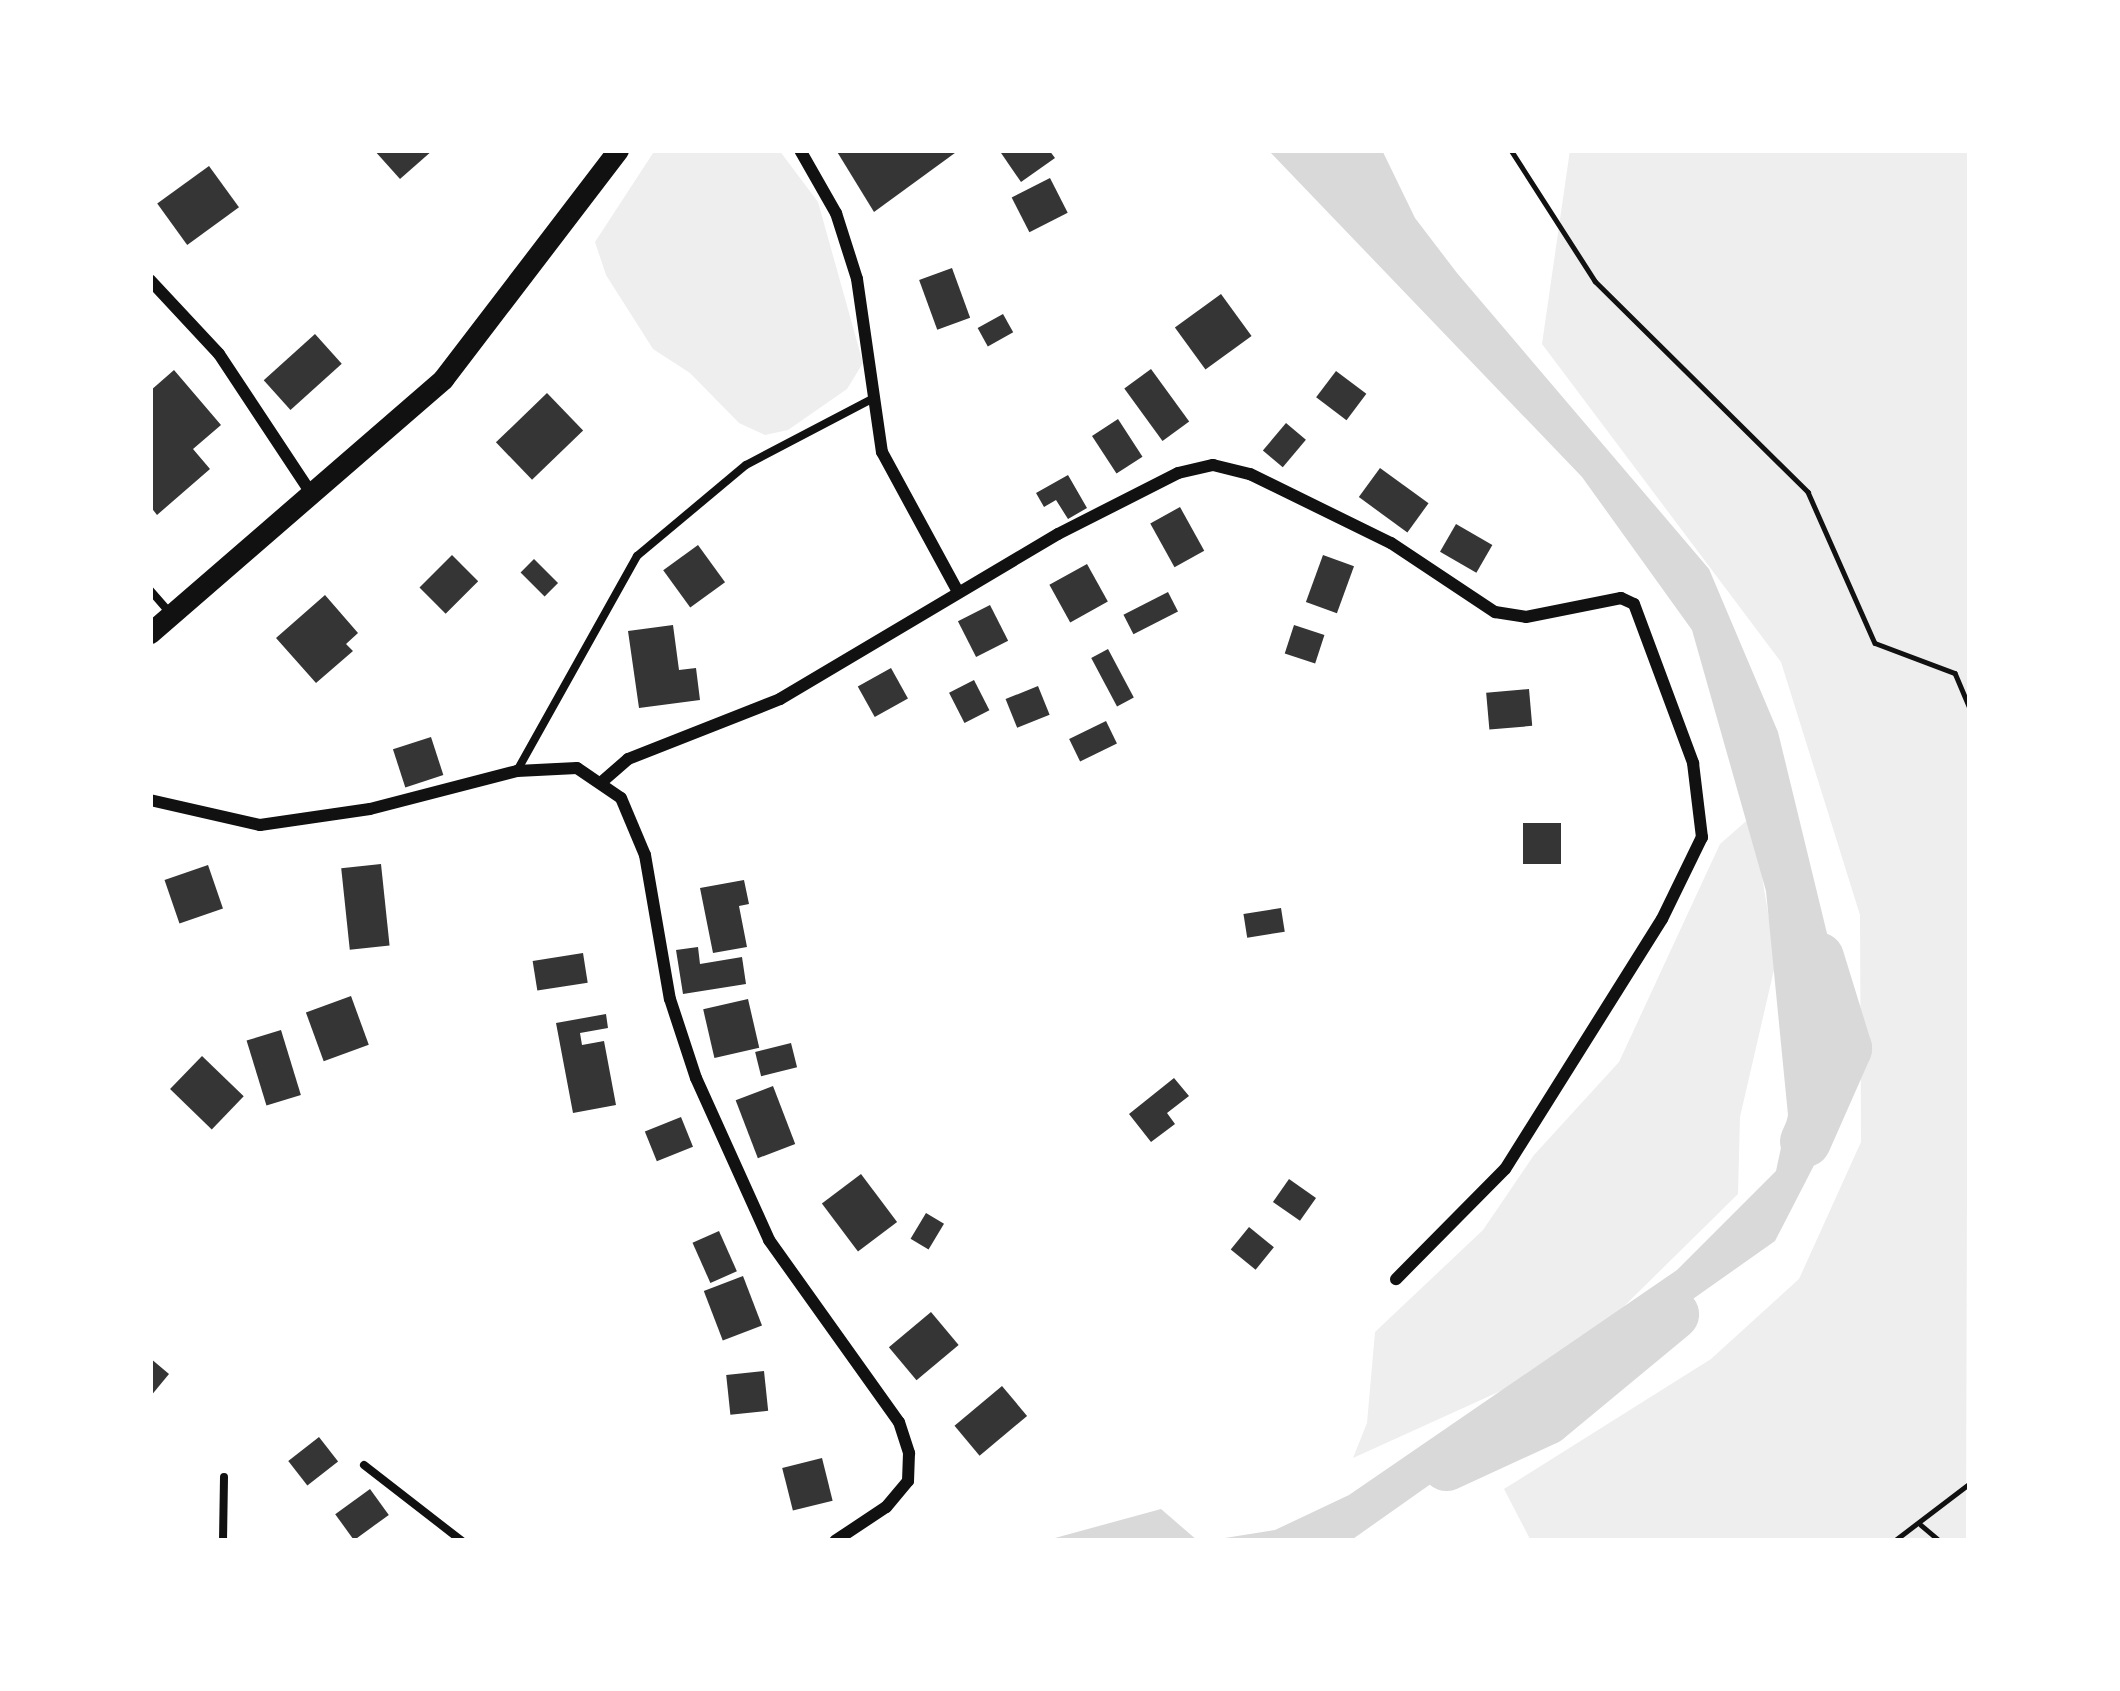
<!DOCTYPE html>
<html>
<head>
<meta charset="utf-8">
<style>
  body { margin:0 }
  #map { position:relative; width:2120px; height:1691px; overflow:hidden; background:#fff; font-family:Manrope,sans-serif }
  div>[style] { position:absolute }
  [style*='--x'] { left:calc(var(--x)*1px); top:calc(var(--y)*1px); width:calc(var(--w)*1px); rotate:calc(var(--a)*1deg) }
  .green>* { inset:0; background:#eee }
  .water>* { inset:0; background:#d9d9d9 }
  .river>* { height:51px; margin:-25.5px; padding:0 25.5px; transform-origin:25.5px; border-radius:25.5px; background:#d9d9d9 }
  .building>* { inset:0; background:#353535; transform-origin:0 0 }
  .path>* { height:4.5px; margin:-2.25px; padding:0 2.25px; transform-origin:2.25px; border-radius:2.25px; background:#111 }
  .service>* { height:8px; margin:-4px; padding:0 4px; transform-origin:4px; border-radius:4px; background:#111 }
  .minor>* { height:12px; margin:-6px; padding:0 6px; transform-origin:6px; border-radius:6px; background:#111 }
  .tertiary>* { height:21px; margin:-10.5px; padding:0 10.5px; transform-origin:10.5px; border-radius:10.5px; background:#111 }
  span { translate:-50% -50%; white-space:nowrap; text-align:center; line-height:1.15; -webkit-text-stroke:10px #fff; paint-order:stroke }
  .frame { position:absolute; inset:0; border:153px solid #fff; pointer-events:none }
</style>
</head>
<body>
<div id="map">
  <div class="green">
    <i style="clip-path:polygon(655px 150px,779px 150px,818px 202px,863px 363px,847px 389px,788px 430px,765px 435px,739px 423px,690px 373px,653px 349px,606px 275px,595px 242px)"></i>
    <i style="clip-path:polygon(1570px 150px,1970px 150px,1966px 1541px,1531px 1541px,1504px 1489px,1711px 1359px,1799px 1279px,1861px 1142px,1860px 915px,1781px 662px,1542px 344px)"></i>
    <i style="clip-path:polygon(1752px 816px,1776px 961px,1740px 1117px,1738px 1194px,1606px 1324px,1538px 1374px,1353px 1458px,1367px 1423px,1375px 1332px,1483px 1230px,1534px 1155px,1619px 1062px,1720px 844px)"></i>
  </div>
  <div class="water">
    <i style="clip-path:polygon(1268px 150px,1382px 150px,1415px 218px,1457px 273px,1709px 569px,1778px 732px,1841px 991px,1827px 1140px,1775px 1241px,1350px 1541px,1206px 1541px,1275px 1530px,1349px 1495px,1677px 1270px,1776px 1171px,1788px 1115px,1766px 891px,1692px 630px,1582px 477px)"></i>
    <i style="clip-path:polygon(1161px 1509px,1198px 1541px,1044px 1541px)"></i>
  </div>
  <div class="river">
    <i style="--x:1805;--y:1141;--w:102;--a:-66.2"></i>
    <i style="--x:1846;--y:1048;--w:95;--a:-107.1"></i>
    <i style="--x:1446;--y:1465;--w:110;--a:-24.7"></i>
    <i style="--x:1546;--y:1419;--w:165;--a:-39.6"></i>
  </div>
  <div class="building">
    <i style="clip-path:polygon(374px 150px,433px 150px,400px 179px)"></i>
    <i style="clip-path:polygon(836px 150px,959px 150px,874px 212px)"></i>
    <i style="clip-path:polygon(999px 150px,1049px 150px,1055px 158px,1021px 182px)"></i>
    <i style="left:209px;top:166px;width:51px;height:64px;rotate:54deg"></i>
    <i style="left:1050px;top:178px;width:39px;height:43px;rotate:63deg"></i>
    <i style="left:952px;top:268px;width:53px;height:35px;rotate:70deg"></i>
    <i style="left:1221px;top:294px;width:52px;height:57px;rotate:54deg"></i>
    <i style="left:1003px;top:314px;width:21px;height:29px;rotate:61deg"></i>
    <i style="left:315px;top:334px;width:40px;height:69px;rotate:48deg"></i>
    <i style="left:1151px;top:369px;width:65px;height:33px;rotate:54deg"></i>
    <i style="clip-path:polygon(174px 370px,221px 425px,193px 449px,210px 469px,157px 515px,150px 506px,150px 391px)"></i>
    <i style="left:1336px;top:371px;width:38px;height:33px;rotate:37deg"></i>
    <i style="left:547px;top:393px;width:52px;height:71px;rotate:46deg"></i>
    <i style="left:1118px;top:419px;width:45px;height:31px;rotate:57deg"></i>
    <i style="left:1286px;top:423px;width:26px;height:36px;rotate:40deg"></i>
    <i style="left:1380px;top:468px;width:60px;height:36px;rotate:36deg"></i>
    <i style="clip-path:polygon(1068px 475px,1087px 508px,1068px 519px,1056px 500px,1044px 507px,1036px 493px)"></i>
    <i style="left:1180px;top:507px;width:50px;height:34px;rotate:61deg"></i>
    <i style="left:1456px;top:524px;width:42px;height:32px;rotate:30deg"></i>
    <i style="left:698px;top:545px;width:46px;height:43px;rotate:54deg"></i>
    <i style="left:452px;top:555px;width:37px;height:46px;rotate:45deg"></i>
    <i style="left:1323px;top:555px;width:33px;height:50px;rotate:20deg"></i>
    <i style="left:534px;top:559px;width:34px;height:19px;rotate:45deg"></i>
    <i style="left:1087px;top:564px;width:43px;height:43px;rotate:61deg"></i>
    <i style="left:1168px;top:592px;width:22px;height:50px;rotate:63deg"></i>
    <i style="clip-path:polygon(325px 595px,358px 633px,346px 644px,353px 651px,316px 683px,276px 638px)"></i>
    <i style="left:990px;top:605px;width:40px;height:36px;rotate:63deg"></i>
    <i style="clip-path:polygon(673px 625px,679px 670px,696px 668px,700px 700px,639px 708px,628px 631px)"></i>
    <i style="left:1294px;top:625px;width:32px;height:30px;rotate:18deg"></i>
    <i style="left:1108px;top:649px;width:55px;height:19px;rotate:62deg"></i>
    <i style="left:891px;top:668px;width:35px;height:38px;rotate:61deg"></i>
    <i style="left:974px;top:680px;width:34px;height:28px;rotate:63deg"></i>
    <i style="left:1038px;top:686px;width:31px;height:35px;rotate:68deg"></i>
    <i style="left:1529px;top:689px;width:37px;height:43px;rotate:85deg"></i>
    <i style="left:1106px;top:721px;width:25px;height:41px;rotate:64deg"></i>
    <i style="left:431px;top:737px;width:40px;height:40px;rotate:72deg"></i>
    <i style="left:1523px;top:823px;width:38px;height:41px"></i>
    <i style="left:381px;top:864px;width:82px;height:40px;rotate:84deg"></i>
    <i style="left:208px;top:865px;width:46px;height:46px;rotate:71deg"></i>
    <i style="clip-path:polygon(744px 880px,749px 904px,739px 906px,747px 947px,713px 953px,700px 888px)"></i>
    <i style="left:1281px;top:908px;width:24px;height:38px;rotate:81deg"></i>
    <i style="clip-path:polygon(698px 947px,700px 964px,742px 957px,746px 984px,683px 994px,676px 950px)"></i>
    <i style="left:583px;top:953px;width:30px;height:51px;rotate:81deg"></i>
    <i style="left:351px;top:996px;width:52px;height:48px;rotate:70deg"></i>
    <i style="left:748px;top:999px;width:50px;height:46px;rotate:77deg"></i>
    <i style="clip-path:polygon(606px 1014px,608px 1028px,580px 1033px,582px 1045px,604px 1041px,616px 1105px,573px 1113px,556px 1023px)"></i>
    <i style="left:281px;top:1030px;width:68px;height:36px;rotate:73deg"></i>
    <i style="left:791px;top:1043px;width:25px;height:37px;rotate:76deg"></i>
    <i style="left:202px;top:1056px;width:58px;height:46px;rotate:44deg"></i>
    <i style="clip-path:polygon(1174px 1078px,1189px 1096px,1167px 1113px,1175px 1124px,1151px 1142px,1129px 1114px)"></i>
    <i style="left:773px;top:1086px;width:62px;height:40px;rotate:69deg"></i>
    <i style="left:681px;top:1117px;width:32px;height:39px;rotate:68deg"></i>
    <i style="left:861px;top:1174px;width:60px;height:49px;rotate:53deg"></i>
    <i style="left:1289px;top:1179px;width:33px;height:28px;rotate:35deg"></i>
    <i style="left:926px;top:1213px;width:21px;height:30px;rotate:31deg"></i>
    <i style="left:1249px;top:1227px;width:32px;height:29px;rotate:39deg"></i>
    <i style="left:719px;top:1231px;width:44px;height:29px;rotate:66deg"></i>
    <i style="left:743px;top:1276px;width:53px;height:42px;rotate:69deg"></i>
    <i style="left:931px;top:1312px;width:43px;height:55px;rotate:50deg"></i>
    <i style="clip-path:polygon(150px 1358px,169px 1374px,150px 1397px)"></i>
    <i style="left:764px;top:1371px;width:40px;height:38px;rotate:84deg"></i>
    <i style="left:1002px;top:1386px;width:39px;height:62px;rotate:50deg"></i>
    <i style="left:319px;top:1437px;width:31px;height:39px;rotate:52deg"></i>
    <i style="left:822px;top:1458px;width:44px;height:41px;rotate:76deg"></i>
    <i style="left:370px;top:1489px;width:32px;height:43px;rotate:54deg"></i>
  </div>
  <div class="path">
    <i style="--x:1511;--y:150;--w:156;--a:57.3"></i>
    <i style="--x:1595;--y:281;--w:300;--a:44.7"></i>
    <i style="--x:1808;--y:492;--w:165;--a:66.1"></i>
    <i style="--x:1875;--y:643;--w:85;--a:20.6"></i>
    <i style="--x:1955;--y:673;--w:39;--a:67"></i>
    <i style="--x:1921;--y:1525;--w:25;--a:40"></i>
    <i style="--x:1894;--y:1541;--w:96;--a:-37.3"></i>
  </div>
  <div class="service">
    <i style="--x:150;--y:590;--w:29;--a:49"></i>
    <i style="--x:518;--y:769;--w:244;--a:-60.8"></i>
    <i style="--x:637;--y:556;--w:142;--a:-39.9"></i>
    <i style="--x:746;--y:465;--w:140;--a:-27.7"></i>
    <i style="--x:364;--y:1465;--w:124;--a:37.8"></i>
    <i style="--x:223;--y:1541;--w:64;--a:-89.1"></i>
  </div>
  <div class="minor">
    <i style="--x:800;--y:150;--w:73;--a:60.3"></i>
    <i style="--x:836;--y:213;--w:69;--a:72.3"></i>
    <i style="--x:857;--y:279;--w:175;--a:81.8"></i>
    <i style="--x:882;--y:452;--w:157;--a:61.5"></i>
    <i style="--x:150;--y:280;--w:101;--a:47"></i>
    <i style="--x:219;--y:354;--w:170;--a:56.5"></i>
    <i style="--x:604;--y:780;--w:32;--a:-41"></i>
    <i style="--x:628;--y:759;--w:163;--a:-21.5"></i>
    <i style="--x:780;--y:699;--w:323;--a:-30.7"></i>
    <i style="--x:1058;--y:534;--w:135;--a:-26.9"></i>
    <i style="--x:1178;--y:473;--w:36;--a:-13"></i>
    <i style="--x:1213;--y:465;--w:38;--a:14"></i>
    <i style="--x:1250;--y:474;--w:157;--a:26.1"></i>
    <i style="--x:1391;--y:543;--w:125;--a:33.6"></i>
    <i style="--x:1495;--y:612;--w:31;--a:9"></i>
    <i style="--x:1526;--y:617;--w:97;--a:-11.3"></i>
    <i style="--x:1621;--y:598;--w:14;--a:25"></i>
    <i style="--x:1634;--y:604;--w:170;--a:69.6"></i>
    <i style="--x:1693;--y:763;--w:75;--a:83.1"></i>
    <i style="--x:1702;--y:837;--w:91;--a:116"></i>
    <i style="--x:1662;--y:919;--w:295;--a:122.1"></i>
    <i style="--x:1505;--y:1169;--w:155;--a:134.7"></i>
    <i style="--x:150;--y:800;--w:113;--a:12.8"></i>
    <i style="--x:260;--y:825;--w:111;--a:-8.3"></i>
    <i style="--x:370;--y:809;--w:152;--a:-14.5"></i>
    <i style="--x:517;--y:771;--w:60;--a:-2.9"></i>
    <i style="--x:577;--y:768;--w:53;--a:34.3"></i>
    <i style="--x:621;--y:798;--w:62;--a:67.2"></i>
    <i style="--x:645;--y:855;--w:146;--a:80.2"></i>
    <i style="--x:670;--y:999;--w:83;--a:71.8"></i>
    <i style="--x:696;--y:1078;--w:178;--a:65.7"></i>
    <i style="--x:769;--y:1240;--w:224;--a:54.5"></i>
    <i style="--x:899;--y:1422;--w:33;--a:72"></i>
    <i style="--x:909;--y:1453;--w:28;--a:92"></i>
    <i style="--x:908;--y:1481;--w:34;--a:130"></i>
    <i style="--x:886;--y:1507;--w:61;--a:146.3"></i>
  </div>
  <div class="tertiary">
    <i style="--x:150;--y:633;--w:388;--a:-40.9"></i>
    <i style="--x:443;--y:379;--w:288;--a:-52.6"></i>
  </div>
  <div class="frame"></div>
</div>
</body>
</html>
